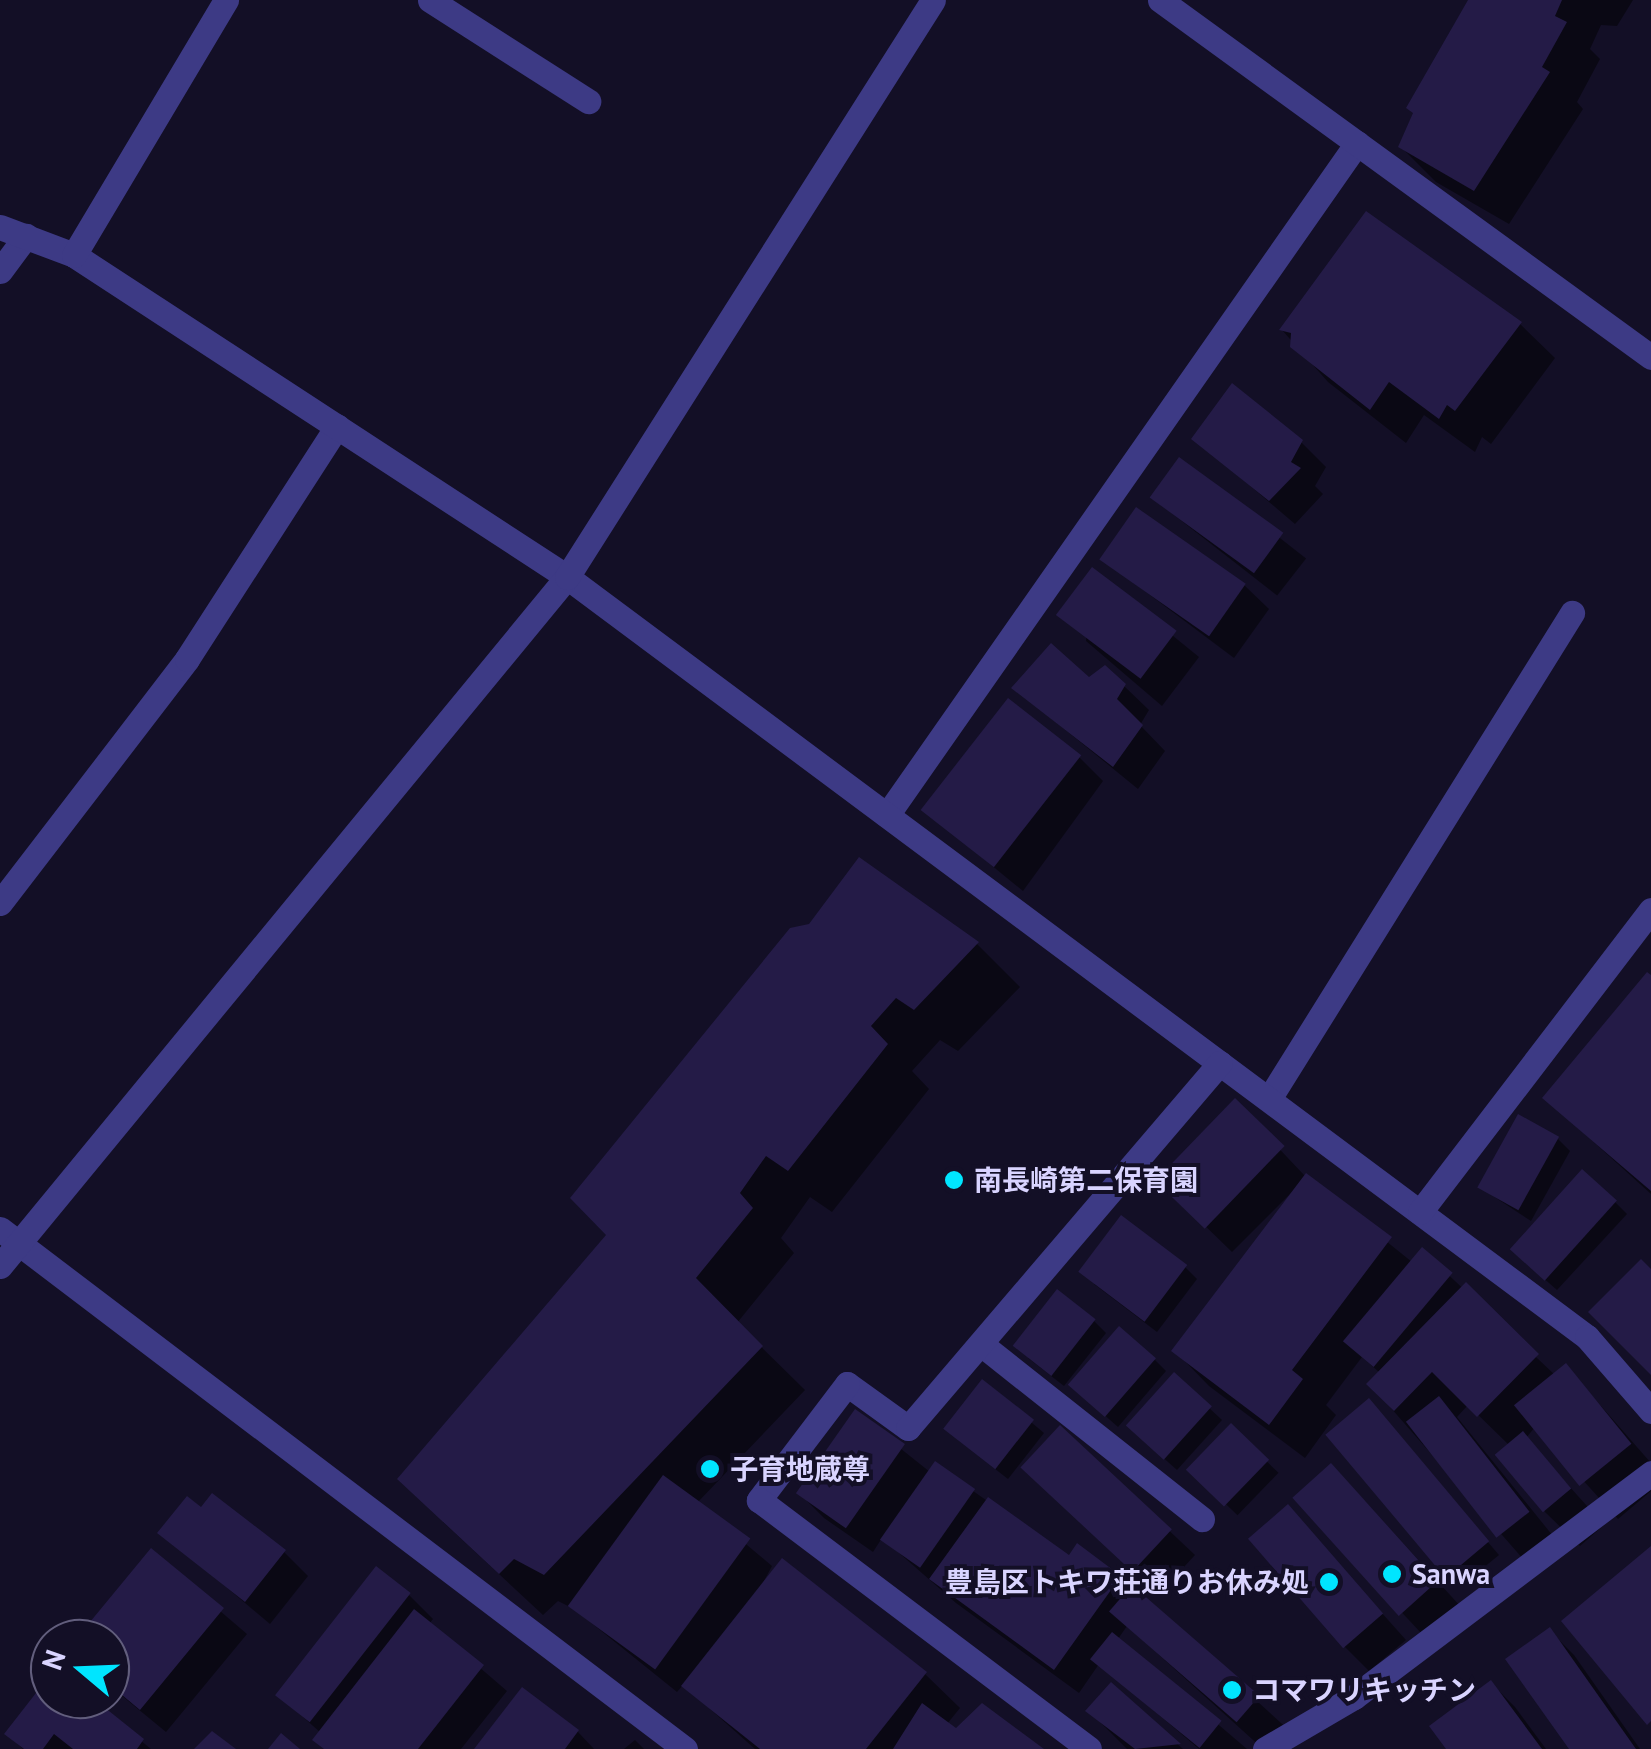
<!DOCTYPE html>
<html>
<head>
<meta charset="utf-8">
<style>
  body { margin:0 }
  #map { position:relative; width:1651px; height:1749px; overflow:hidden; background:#130f26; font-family:"PT Sans","Noto Sans JP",sans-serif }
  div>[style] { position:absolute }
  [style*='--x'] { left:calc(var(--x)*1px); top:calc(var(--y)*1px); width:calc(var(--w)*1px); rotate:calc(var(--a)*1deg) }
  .shadow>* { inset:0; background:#0007; transform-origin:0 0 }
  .building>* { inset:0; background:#241b47; transform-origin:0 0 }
  .lane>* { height:25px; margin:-12.5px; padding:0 12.5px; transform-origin:12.5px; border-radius:12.5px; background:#3d3a85 }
  .street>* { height:25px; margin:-12.5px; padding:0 12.5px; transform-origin:12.5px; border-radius:12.5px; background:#3d3a85 }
  .dots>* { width:28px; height:28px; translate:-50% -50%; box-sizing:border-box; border:5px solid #130f26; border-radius:50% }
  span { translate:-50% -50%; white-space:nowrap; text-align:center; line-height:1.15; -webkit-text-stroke:8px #130f26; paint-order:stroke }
  .poi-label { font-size:28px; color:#d9d4ff; font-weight:700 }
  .left { translate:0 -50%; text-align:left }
  .right { translate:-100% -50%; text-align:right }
  .north { position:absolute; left:30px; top:1619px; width:100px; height:100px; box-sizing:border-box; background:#130f26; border:2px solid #625e7d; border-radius:50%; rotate:289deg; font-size:28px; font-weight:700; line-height:40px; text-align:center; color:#d9d4ff }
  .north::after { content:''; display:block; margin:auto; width:35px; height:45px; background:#00e5ff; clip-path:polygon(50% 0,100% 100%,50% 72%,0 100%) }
</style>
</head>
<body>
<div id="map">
  <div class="shadow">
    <i style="clip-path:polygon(1470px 0,1633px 0,1617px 26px,1601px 25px,1590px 49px,1600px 59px,1577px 102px,1583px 109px,1509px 224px,1436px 182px,1401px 147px)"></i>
    <i style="clip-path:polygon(1520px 324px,1555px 358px,1491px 444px,1482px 437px,1475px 452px,1424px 415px,1406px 443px,1328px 382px,1282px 330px)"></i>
    <i style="clip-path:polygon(1194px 438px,1301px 442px,1326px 467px,1315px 486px,1323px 494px,1295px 524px)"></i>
    <i style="left:1180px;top:460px;width:160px;height:47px;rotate:38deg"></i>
    <i style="clip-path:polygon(1106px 562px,1244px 585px,1269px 609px,1234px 658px)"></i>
    <i style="clip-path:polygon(1093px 571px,1199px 657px,1162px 706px,1086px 641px)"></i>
    <i style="clip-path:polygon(1089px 680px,1124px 686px,1149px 710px,1140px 725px,1165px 751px,1138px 789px,1014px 688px)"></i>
    <i style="clip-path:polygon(1079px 757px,1103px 781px,1023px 891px,929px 814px)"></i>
    <i style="clip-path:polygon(860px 860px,977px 944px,1020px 987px,958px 1051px,940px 1040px,912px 1071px,929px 1089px,832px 1212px,810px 1197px,781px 1238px,794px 1253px,737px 1323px,805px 1390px,697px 1503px,772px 1566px,757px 1594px,925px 1674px,960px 1708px,947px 1724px,957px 1731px,1040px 1749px,755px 1749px,683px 1685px,677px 1692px,574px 1609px,558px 1601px,543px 1615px,443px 1522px,610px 1235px)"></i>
    <i style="clip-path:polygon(1651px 979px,1651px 1194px,1545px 1098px)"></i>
    <i style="clip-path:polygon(1235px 1102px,1304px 1175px,1412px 1262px,1422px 1250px,1555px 1375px,1566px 1366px,1651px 1463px,1651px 1491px,1618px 1519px,1535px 1427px,1526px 1438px,1604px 1525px,1580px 1546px,1545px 1512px,1510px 1446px,1468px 1405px,1457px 1417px,1553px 1536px,1524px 1560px,1369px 1383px,1380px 1373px,1362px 1357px,1326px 1405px,1336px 1415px,1305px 1458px,1209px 1386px,1175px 1351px,1304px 1180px,1232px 1252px,1160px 1182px)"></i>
    <i style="clip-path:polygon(1558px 1139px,1570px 1151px,1531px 1221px,1481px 1188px)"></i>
    <i style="clip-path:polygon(1615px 1202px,1627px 1214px,1557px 1290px,1525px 1262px)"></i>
    <i style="clip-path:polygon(1185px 1267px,1197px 1279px,1157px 1332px,1094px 1284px)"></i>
    <i style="clip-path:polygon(1094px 1321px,1106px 1333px,1064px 1386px,1028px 1358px)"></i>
    <i style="clip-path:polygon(1155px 1360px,1166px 1371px,1118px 1427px,1084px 1397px)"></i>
    <i style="clip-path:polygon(1175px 1376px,1222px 1420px,1177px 1470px,1141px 1438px)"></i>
    <i style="clip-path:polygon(983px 1382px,1044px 1433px,1008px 1479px,958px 1440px)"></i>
    <i style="clip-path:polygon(1368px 1402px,1499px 1555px,1461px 1586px,1449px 1574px)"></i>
    <i style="clip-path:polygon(856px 1413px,930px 1472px,935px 1464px,1069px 1559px,1077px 1547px,1133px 1588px,1292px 1733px,1263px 1749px,1127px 1626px,1118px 1639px,1247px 1749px,1199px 1749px,1099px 1664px,1079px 1693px,956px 1603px,882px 1538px,873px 1552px,824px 1518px,800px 1494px)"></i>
    <i style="left:1231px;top:1427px;width:66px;height:59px;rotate:44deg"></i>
    <i style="clip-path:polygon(1060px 1428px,1195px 1555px,1159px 1594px,1048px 1491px)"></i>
    <i style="clip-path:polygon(1296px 1499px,1365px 1501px,1470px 1617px,1436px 1649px)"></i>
    <i style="clip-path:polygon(1288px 1508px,1406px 1640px,1369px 1671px,1345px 1647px)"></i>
    <i style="clip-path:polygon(161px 1532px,284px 1552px,308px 1576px,270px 1624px)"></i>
    <i style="clip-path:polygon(151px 1552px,247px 1634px,166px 1732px,110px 1686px,110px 1639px,80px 1639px)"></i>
    <i style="clip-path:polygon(409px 1595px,433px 1619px,429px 1624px,507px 1691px,461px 1749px,325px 1749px,321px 1733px,277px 1694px)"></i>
    <i style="clip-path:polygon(1549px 1630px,1574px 1655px,1640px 1749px,1572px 1749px)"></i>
    <i style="clip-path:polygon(50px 1679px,50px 1699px,90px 1699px,151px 1749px,23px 1749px,7px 1734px)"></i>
    <i style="clip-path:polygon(1491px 1683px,1515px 1707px,1546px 1749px,1449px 1749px)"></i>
    <i style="clip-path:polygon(1111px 1685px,1183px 1749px,1127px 1749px,1089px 1711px)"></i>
    <i style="clip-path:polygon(522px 1690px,578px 1732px,594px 1749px,477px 1749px)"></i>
    <i style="clip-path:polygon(635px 1740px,644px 1749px,624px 1749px)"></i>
  </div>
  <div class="building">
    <i style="clip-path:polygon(1468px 0,1562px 0,1555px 16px,1567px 22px,1542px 67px,1550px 72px,1474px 191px,1398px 147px,1413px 113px,1406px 108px)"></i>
    <i style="clip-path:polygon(1366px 211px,1522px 322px,1455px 411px,1447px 405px,1439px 419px,1389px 382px,1370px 410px,1290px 347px,1291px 333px,1279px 330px)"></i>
    <i style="clip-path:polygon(1232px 383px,1303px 440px,1291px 462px,1301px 468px,1269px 501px,1191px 439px)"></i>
    <i style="left:1179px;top:457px;width:129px;height:50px;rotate:36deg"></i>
    <i style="left:1136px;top:507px;width:134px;height:64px;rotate:35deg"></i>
    <i style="left:1092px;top:567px;width:106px;height:60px;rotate:37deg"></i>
    <i style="clip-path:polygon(1051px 643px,1089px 677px,1105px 665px,1126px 684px,1117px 699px,1143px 725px,1113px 767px,1011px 688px)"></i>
    <i style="left:1008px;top:698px;width:93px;height:142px;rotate:38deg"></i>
    <i style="clip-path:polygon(859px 857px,979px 942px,914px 1010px,896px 998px,871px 1026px,888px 1044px,788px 1171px,766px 1156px,740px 1193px,753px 1208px,696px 1278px,763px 1346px,544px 1575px,514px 1559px,499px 1574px,397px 1479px,606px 1235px,570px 1198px,790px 928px,809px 924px)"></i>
    <i style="clip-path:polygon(1647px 972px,1651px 975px,1651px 1191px,1542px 1098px)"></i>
    <i style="left:1235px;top:1098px;width:69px;height:115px;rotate:44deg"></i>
    <i style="left:1518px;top:1114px;width:47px;height:84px;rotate:29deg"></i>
    <i style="left:1582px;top:1169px;width:47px;height:108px;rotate:42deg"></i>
    <i style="clip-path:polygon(1306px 1173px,1392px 1237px,1292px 1370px,1303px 1379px,1269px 1425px,1171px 1351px)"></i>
    <i style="left:1121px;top:1215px;width:83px;height:71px;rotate:37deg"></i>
    <i style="left:1422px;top:1247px;width:40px;height:123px;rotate:40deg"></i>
    <i style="clip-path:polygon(1641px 1259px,1651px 1269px,1651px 1375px,1588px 1312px)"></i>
    <i style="clip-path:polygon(1466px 1282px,1539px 1354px,1477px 1417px,1432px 1372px,1394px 1411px,1366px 1384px)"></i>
    <i style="left:1057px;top:1289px;width:49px;height:72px;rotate:38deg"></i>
    <i style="left:1119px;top:1326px;width:49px;height:78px;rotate:41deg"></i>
    <i style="left:1566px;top:1363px;width:104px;height:67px;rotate:51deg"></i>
    <i style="left:1174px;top:1372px;width:51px;height:72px;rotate:42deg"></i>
    <i style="left:982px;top:1379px;width:66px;height:63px;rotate:38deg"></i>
    <i style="left:1439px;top:1396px;width:147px;height:42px;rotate:52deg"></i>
    <i style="left:1369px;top:1398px;width:187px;height:57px;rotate:50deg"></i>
    <i style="left:855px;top:1409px;width:61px;height:103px;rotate:35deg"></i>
    <i style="left:1231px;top:1423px;width:53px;height:65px;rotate:44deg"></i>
    <i style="left:1060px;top:1425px;width:153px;height:58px;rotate:43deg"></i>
    <i style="left:1523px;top:1431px;width:75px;height:37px;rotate:50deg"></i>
    <i style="left:935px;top:1461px;width:49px;height:96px;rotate:35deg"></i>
    <i style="left:1331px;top:1463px;width:159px;height:52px;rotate:48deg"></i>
    <i style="left:663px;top:1475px;width:108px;height:162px;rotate:36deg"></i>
    <i style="clip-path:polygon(212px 1493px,286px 1550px,245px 1602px,157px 1533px,187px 1496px,201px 1507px)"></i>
    <i style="clip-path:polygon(988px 1497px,1069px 1555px,1077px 1543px,1121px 1576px,1054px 1670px,929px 1579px)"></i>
    <i style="left:1288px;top:1504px;width:145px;height:53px;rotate:49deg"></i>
    <i style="clip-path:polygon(1651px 1546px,1651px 1721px,1647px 1725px,1561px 1621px)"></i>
    <i style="clip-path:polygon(151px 1548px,224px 1608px,140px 1710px,110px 1685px,110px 1639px,76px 1639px)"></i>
    <i style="clip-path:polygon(782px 1558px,927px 1672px,866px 1749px,760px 1749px,681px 1686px)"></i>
    <i style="left:376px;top:1566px;width:44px;height:164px;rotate:38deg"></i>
    <i style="left:1132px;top:1585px;width:169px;height:35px;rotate:41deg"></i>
    <i style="clip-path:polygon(414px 1609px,484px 1665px,418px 1749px,324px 1749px,312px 1740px)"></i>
    <i style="clip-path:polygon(1550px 1627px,1636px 1749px,1569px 1749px,1505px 1659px)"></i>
    <i style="left:1112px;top:1632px;width:141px;height:35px;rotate:39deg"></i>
    <i style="clip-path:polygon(50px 1675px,50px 1699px,94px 1699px,144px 1739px,137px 1749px,73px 1749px,54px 1734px,43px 1749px,24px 1749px,4px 1734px)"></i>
    <i style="clip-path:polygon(1491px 1680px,1542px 1749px,1446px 1749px,1429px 1726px)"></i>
    <i style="clip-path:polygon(1111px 1682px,1181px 1744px,1135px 1749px,1085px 1711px)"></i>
    <i style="clip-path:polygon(522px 1687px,579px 1730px,565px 1749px,474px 1749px)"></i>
    <i style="clip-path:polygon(922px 1703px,956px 1728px,982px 1703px,1044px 1749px,893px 1749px)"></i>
    <i style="clip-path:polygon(212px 1731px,236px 1749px,194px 1749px)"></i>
    <i style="clip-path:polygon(281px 1733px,300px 1749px,268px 1749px)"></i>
  </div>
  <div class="lane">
    <i style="--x:430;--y:0;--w:188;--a:32.6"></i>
    <i style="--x:0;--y:271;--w:44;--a:-53.4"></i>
    <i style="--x:887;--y:815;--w:820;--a:-55.03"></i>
    <i style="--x:0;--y:903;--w:307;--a:-52.5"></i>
    <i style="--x:187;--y:659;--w:277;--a:-57.2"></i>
    <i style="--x:1269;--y:1099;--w:573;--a:-58.06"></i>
    <i style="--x:981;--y:1344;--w:282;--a:38.4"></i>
    <i style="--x:908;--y:1428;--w:75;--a:-144.2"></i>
    <i style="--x:847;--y:1384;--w:146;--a:127.2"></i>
    <i style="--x:759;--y:1500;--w:413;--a:37"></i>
  </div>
  <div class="street">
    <i style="--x:1160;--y:0;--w:607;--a:36.02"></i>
    <i style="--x:0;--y:227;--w:79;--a:20.7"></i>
    <i style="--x:74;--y:255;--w:589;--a:33.15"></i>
    <i style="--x:567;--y:577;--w:1272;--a:36.69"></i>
    <i style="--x:1587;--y:1337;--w:98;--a:49.1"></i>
    <i style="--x:74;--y:255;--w:297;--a:-59.2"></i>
    <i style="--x:1420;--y:1212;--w:380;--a:-52.6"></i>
    <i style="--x:0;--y:1229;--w:860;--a:37.2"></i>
    <i style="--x:0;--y:1266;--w:892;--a:-50.55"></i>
    <i style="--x:567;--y:577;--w:683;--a:-57.61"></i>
    <i style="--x:908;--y:1428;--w:480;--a:-49.5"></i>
    <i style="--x:1265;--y:1749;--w:103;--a:-30.3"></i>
    <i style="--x:1354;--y:1697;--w:372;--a:-37"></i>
  </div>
  <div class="dots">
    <i style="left:954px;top:1180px;background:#00e5ff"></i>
    <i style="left:710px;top:1469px;background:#00e5ff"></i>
    <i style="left:1392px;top:1574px;background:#00e5ff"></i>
    <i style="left:1329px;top:1582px;background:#00e5ff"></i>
    <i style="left:1232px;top:1690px;background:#00e5ff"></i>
  </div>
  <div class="poi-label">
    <span class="left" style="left:974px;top:1180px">南長崎第二保育園</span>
    <span class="left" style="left:730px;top:1469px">子育地蔵尊</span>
    <span class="left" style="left:1412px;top:1574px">Sanwa</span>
    <span class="right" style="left:1309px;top:1582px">豊島区トキワ荘通りお休み処</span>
    <span class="left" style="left:1252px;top:1690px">コマワリキッチン</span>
  </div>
  <div class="north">N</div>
</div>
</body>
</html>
